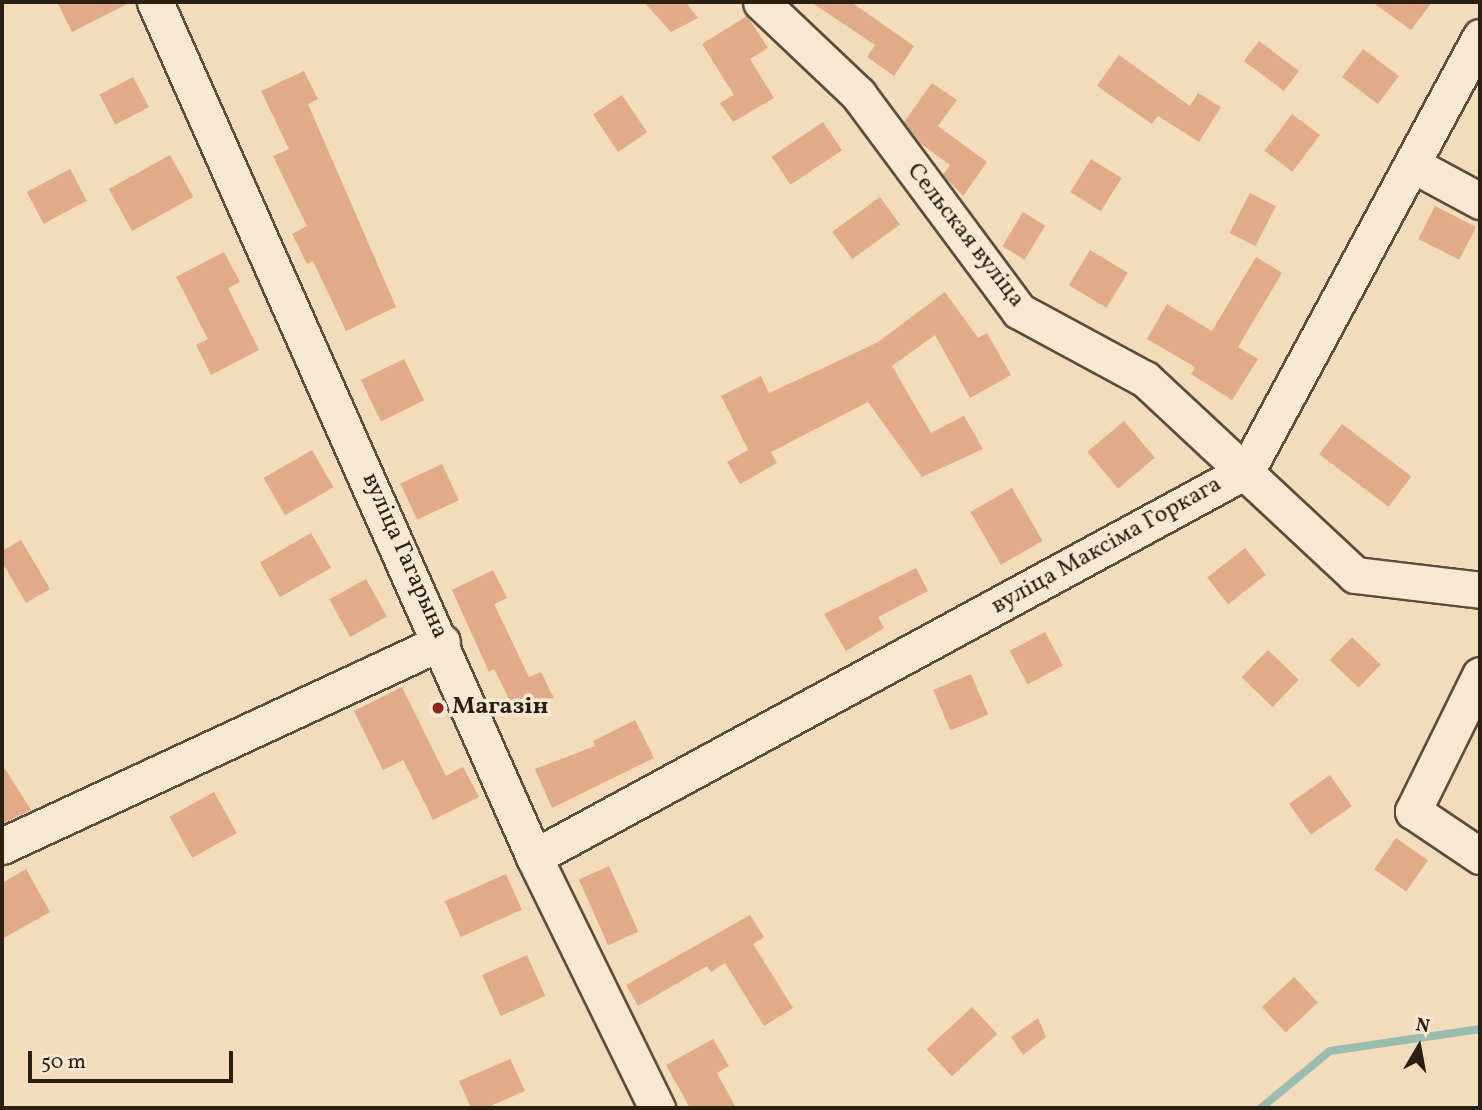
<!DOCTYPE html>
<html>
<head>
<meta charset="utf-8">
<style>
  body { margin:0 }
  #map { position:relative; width:1482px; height:1110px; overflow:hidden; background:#f2dcbc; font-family:Vollkorn,serif }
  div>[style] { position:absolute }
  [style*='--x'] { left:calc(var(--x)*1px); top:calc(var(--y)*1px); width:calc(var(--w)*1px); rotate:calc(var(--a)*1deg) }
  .stream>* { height:8px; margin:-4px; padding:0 4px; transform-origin:4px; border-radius:4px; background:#9bbcb1 }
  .building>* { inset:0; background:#e1ab87; transform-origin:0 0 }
  .roads { filter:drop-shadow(2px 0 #5b4e3c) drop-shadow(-2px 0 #5b4e3c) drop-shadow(0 2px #5b4e3c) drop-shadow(0 -2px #5b4e3c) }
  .minor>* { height:35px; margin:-17.5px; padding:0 17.5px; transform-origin:17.5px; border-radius:17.5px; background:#f7e8d3 }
  .dots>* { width:19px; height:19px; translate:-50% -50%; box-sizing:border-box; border:4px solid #f7e8d3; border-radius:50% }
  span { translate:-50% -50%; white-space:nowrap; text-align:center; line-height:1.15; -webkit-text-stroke:7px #f7e8d3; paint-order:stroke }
  .street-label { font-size:24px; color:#291f12 }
  .poi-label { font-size:24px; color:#291f12; font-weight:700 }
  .left { translate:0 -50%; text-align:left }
  .frame { position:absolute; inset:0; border:4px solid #291f12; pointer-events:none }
  .north { position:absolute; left:1384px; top:1012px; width:70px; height:70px; -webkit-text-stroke:5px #f7e8d3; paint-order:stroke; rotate:10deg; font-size:19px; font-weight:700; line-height:28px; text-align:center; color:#291f12 }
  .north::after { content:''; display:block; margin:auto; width:24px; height:32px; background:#291f12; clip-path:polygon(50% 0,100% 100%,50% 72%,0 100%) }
  .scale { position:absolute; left:28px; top:1051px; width:205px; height:32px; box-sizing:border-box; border:4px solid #291f12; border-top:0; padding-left:9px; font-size:21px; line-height:24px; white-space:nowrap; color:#291f12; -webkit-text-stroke:5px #f7e8d3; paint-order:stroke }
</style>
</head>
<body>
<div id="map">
  <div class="stream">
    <i style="--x:1261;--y:1108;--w:89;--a:-39.6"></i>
    <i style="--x:1330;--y:1051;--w:152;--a:-8.3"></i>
  </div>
  <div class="building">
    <i style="clip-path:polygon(57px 2px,131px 2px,72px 32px)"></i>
    <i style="clip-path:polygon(644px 2px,686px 2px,698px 18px,671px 32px)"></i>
    <i style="clip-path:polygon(811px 2px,851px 2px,914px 46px,894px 76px,867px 57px,875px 45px)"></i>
    <i style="clip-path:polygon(1372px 2px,1432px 2px,1411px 30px)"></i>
    <i style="clip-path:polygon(747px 16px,768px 48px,750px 59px,774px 98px,733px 122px,720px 103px,734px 95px,702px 44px)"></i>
    <i style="left:1259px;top:41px;width:50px;height:25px;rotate:37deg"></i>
    <i style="left:1363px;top:49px;width:45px;height:35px;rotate:37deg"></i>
    <i style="clip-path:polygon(1119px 55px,1190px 106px,1198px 93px,1221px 107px,1199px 142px,1158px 116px,1152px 124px,1097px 86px)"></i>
    <i style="clip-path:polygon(304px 71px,318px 99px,308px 104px,396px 307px,346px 331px,313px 261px,307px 264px,292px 234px,307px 226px,273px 156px,289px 149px,261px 91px)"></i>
    <i style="left:133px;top:77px;width:34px;height:38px;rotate:62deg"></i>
    <i style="clip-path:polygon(932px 83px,957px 100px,938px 126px,987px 162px,963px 196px,943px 175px,950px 165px,920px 143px,904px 122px)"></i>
    <i style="left:622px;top:95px;width:45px;height:35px;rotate:56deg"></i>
    <i style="left:1292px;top:114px;width:35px;height:46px;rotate:37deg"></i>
    <i style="left:823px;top:122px;width:34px;height:62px;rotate:56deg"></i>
    <i style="left:170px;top:155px;width:48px;height:70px;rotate:61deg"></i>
    <i style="left:1091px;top:159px;width:36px;height:39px;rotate:32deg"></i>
    <i style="left:70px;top:169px;width:36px;height:49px;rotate:62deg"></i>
    <i style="left:1250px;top:193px;width:29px;height:45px;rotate:27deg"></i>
    <i style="left:880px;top:197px;width:34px;height:59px;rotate:54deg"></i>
    <i style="left:1435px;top:206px;width:46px;height:37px;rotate:27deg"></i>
    <i style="left:1023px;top:212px;width:26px;height:40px;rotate:31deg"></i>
    <i style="left:1090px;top:250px;width:44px;height:41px;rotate:31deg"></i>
    <i style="clip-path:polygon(224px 252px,240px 282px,228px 288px,259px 350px,211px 375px,196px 345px,208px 339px,176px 277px)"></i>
    <i style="clip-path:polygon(1256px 257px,1282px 273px,1238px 347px,1258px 359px,1232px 400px,1191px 374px,1195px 367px,1147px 339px,1167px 304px,1212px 331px)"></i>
    <i style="clip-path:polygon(945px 292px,978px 338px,987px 333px,1011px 375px,970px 398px,935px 335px,892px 366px,931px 433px,964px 416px,983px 449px,922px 477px,868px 402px,771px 452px,777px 463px,740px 484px,727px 462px,748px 450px,721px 396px,761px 376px,769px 393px,832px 364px,878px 342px)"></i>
    <i style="left:404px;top:359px;width:46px;height:48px;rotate:64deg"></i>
    <i style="left:1124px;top:421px;width:48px;height:48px;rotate:50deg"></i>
    <i style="left:1342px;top:424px;width:87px;height:38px;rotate:37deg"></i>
    <i style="left:312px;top:450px;width:43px;height:56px;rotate:60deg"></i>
    <i style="left:442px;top:464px;width:40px;height:46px;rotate:65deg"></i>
    <i style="left:1012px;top:488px;width:61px;height:48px;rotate:60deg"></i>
    <i style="left:311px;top:533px;width:40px;height:59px;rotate:60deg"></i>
    <i style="clip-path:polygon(21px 540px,50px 589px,26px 603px,2px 562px,2px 551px)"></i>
    <i style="left:1245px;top:548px;width:34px;height:48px;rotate:52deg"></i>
    <i style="clip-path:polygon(916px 568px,928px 591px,878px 617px,884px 628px,846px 651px,824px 614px)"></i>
    <i style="clip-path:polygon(493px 570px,507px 598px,494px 604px,529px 677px,541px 672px,554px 698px,517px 715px,494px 669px,489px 672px,452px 590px)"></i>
    <i style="left:366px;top:579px;width:43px;height:42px;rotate:61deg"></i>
    <i style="left:1045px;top:632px;width:38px;height:40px;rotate:62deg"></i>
    <i style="left:1352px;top:637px;width:40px;height:32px;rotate:44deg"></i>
    <i style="left:1268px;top:650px;width:43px;height:38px;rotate:44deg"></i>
    <i style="left:971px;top:674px;width:44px;height:41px;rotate:67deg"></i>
    <i style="clip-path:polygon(402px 687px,446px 776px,463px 767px,479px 797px,433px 820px,403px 760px,383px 770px,354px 711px)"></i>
    <i style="clip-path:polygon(635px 720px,654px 758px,552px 808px,535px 769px,595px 746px,593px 741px)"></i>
    <i style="clip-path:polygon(2px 764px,31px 810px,2px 824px)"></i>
    <i style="left:1330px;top:775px;width:38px;height:50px;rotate:55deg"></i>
    <i style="left:214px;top:792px;width:47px;height:51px;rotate:61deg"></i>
    <i style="left:1396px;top:838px;width:39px;height:38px;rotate:35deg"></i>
    <i style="left:609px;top:866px;width:72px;height:33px;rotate:66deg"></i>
    <i style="clip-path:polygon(26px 869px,50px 912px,2px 939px,2px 883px)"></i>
    <i style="left:506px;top:874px;width:39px;height:67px;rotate:66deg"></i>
    <i style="clip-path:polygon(750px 915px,764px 937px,753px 944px,793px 1008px,764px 1026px,725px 963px,711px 972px,707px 966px,638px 1006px,626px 985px)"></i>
    <i style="left:527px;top:955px;width:45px;height:49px;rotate:66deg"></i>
    <i style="left:1294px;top:977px;width:35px;height:44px;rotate:47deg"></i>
    <i style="left:972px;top:1007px;width:37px;height:62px;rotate:47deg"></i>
    <i style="clip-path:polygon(1038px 1018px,1046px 1037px,1023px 1055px,1011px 1037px)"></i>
    <i style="clip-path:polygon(713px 1039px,729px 1066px,717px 1073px,736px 1108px,690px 1108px,666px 1065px)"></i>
    <i style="clip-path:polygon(510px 1059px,525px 1091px,486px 1108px,471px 1108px,459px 1081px)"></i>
  </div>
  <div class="roads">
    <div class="minor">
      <i style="--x:155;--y:2;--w:935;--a:66.09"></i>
      <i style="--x:534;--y:857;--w:280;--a:63.9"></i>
      <i style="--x:761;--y:2;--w:134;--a:43.5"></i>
      <i style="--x:858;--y:94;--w:270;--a:53.4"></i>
      <i style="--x:1019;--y:311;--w:143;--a:28.4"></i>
      <i style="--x:1145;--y:379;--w:287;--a:43"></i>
      <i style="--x:1355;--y:575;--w:126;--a:6.8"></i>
      <i style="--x:1415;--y:166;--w:74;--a:28.3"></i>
      <i style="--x:1480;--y:675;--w:152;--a:116.2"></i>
      <i style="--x:1413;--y:811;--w:81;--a:33.9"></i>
      <i style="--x:2;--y:846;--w:485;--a:-24.9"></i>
      <i style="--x:534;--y:857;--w:811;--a:-28.49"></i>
      <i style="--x:1247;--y:470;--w:492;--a:-61.7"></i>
    </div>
  </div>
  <div class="dots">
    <i style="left:438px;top:708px;background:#8f2418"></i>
  </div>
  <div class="street-label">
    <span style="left:965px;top:236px;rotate:52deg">Сельская вуліца</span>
    <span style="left:1107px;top:546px;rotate:-29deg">вуліца Максіма Горкага</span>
    <span style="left:404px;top:556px;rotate:66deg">вуліца Гагарына</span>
  </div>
  <div class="poi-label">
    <span class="left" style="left:452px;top:708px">Магазін</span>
  </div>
  <div class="frame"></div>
  <div class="north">N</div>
  <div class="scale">50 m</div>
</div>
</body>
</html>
